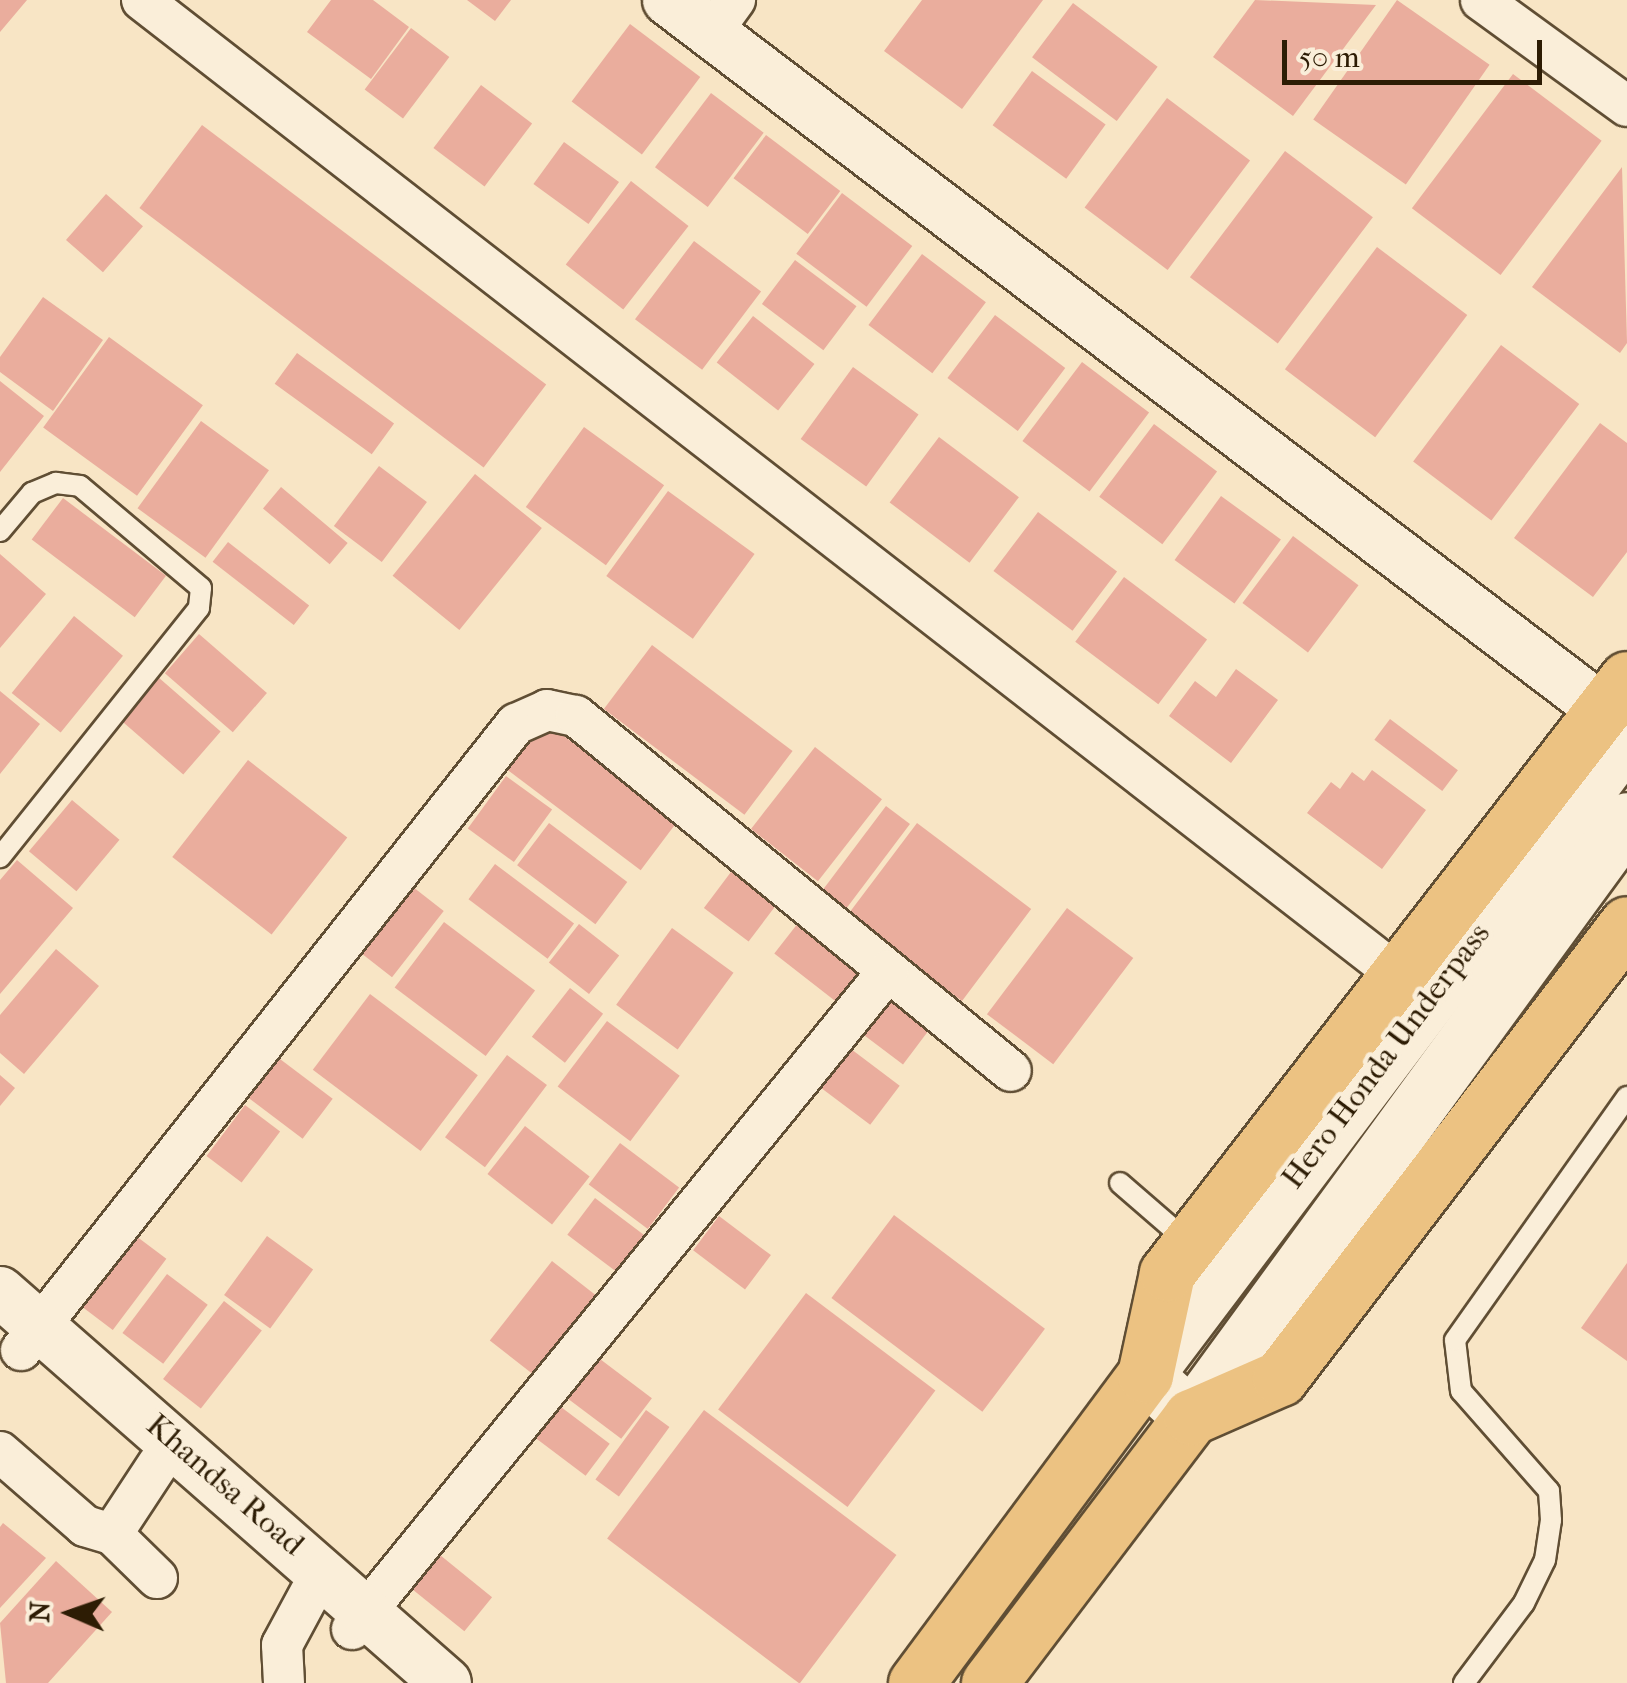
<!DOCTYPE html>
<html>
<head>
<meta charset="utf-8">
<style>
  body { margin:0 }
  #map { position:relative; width:1627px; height:1683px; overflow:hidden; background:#f8e5c5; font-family:"IM FELL French Canon",serif }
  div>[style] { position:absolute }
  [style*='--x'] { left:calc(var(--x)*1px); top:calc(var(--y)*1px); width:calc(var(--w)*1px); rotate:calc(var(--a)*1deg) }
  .building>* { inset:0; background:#eaad9d; transform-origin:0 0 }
  .roads { filter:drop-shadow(2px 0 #604e34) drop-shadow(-2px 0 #604e34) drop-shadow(0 2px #604e34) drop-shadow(0 -2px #604e34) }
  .service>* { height:20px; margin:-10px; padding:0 10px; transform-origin:10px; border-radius:10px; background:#faeed9 }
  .minor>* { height:40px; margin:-20px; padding:0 20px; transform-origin:20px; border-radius:20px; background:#faeed9 }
  .tertiary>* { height:50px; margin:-25px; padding:0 25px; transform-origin:25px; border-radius:25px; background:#faeed9 }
  .secondary>* { height:55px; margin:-27.5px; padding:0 27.5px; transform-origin:27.5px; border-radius:27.5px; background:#faeed9 }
  .trunk>* { height:55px; margin:-27.5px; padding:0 27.5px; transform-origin:27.5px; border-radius:27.5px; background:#ecc282 }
  span { translate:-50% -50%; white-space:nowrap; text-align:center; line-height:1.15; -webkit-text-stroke:9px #faeed9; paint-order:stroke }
  .street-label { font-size:32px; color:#2d1c04 }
  .north { position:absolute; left:20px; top:1563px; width:100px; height:100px; -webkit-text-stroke:8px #faeed9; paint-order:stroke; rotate:272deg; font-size:28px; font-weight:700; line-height:40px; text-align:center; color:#2d1c04 }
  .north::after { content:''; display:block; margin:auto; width:35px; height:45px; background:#2d1c04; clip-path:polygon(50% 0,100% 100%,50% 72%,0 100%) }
  .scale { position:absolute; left:1282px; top:40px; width:260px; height:45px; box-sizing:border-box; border:5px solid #2d1c04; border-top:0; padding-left:12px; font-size:30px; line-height:35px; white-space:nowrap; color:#2d1c04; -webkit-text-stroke:8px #faeed9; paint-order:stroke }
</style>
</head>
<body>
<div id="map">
  <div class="building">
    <i style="clip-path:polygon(0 0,27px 0,0 32px)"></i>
    <i style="clip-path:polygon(331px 0,373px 0,409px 27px,371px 79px,307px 32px)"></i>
    <i style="clip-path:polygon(467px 0,511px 0,495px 21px)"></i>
    <i style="clip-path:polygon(922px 0,1043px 0,962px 109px,884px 51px)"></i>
    <i style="clip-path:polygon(1255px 0,1376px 5px,1293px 116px,1213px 57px)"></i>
    <i style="left:1397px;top:0;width:113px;height:146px;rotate:35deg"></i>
    <i style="left:1073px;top:3px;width:106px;height:68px;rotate:37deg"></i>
    <i style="left:630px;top:24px;width:88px;height:97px;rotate:37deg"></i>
    <i style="left:411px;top:28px;width:48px;height:77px;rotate:37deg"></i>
    <i style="left:1032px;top:71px;width:91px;height:67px;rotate:36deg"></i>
    <i style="left:1513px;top:74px;width:111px;height:168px;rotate:37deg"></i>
    <i style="left:481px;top:85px;width:64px;height:79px;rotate:37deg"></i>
    <i style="left:711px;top:93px;width:66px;height:93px;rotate:37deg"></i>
    <i style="left:1167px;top:98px;width:104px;height:137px;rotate:37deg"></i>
    <i style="left:202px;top:125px;width:431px;height:104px;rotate:37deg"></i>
    <i style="left:766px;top:135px;width:93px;height:54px;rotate:37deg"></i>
    <i style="left:564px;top:142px;width:68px;height:52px;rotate:36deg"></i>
    <i style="left:1285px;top:151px;width:110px;height:158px;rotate:37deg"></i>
    <i style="clip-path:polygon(1622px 167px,1627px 343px,1620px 353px,1532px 287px)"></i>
    <i style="left:631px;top:181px;width:73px;height:106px;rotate:38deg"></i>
    <i style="left:842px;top:193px;width:88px;height:76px;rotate:37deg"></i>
    <i style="left:106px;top:194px;width:49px;height:61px;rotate:41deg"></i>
    <i style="left:694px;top:241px;width:84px;height:98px;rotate:37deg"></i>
    <i style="left:1377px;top:247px;width:113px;height:153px;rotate:37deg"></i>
    <i style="left:922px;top:254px;width:80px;height:89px;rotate:37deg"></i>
    <i style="left:795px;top:260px;width:77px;height:55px;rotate:37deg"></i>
    <i style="clip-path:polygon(43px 297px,103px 340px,53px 411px,0 372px,0 357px)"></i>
    <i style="left:995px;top:315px;width:88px;height:79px;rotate:37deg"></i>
    <i style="left:753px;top:316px;width:78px;height:59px;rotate:38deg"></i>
    <i style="left:109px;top:337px;width:116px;height:112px;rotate:36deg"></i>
    <i style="left:1501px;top:345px;width:98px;height:146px;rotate:37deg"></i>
    <i style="left:297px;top:353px;width:120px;height:38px;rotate:36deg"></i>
    <i style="left:1082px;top:362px;width:84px;height:99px;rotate:37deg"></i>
    <i style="left:853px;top:367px;width:81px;height:89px;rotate:36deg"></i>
    <i style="clip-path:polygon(0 381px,44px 416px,0 472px)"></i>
    <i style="left:201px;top:421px;width:84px;height:108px;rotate:36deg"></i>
    <i style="clip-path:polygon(1600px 423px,1627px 443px,1627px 552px,1593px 597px,1514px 538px)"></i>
    <i style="left:1154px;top:424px;width:79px;height:91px;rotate:37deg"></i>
    <i style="left:584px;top:427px;width:99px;height:99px;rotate:36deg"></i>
    <i style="left:939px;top:437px;width:100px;height:82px;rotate:37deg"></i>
    <i style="left:379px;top:466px;width:60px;height:75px;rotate:37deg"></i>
    <i style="left:475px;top:474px;width:86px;height:131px;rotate:39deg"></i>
    <i style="left:281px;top:487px;width:87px;height:28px;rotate:40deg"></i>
    <i style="left:668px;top:491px;width:107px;height:105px;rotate:36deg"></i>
    <i style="left:1221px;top:496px;width:74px;height:79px;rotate:36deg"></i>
    <i style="left:63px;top:498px;width:129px;height:52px;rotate:37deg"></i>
    <i style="left:1038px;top:512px;width:99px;height:74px;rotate:37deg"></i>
    <i style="left:1293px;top:536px;width:82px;height:84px;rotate:37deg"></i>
    <i style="left:228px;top:542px;width:103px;height:25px;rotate:38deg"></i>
    <i style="clip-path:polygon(0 554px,46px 594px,0 648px)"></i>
    <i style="left:1124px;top:577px;width:104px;height:81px;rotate:37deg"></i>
    <i style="left:74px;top:616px;width:63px;height:99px;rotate:39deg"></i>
    <i style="left:199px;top:634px;width:90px;height:52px;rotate:41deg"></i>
    <i style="left:652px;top:645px;width:176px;height:80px;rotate:37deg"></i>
    <i style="clip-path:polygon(1236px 669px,1278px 700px,1231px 763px,1169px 716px,1195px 681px,1216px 697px)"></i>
    <i style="left:158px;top:677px;width:83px;height:57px;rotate:41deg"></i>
    <i style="clip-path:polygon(0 691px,40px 724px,0 774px)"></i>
    <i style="left:1390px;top:719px;width:85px;height:26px;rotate:37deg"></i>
    <i style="left:544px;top:721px;width:167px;height:61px;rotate:37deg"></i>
    <i style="left:815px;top:747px;width:85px;height:104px;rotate:38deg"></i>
    <i style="left:248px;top:760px;width:126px;height:123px;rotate:38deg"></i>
    <i style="clip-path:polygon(1372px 770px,1426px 810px,1382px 869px,1307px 813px,1331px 782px,1340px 789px,1352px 772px,1364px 781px)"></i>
    <i style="left:506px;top:776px;width:57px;height:65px;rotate:36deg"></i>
    <i style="left:72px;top:800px;width:62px;height:67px;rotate:40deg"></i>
    <i style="left:886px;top:806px;width:30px;height:113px;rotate:37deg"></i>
    <i style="left:549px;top:823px;width:98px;height:53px;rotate:37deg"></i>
    <i style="left:917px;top:823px;width:143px;height:115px;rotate:37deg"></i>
    <i style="clip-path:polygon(17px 860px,73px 908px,0 994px,0 880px)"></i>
    <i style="left:740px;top:860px;width:56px;height:60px;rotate:37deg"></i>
    <i style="left:495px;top:864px;width:99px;height:44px;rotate:37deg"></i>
    <i style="left:413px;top:887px;width:39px;height:84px;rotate:38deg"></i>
    <i style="left:1067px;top:908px;width:83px;height:133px;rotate:37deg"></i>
    <i style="left:802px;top:918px;width:83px;height:45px;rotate:38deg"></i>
    <i style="left:444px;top:922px;width:114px;height:82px;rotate:37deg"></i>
    <i style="left:579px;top:924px;width:51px;height:49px;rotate:38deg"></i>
    <i style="left:672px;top:928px;width:76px;height:95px;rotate:36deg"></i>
    <i style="clip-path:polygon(56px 949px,99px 986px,24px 1074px,0 1053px,0 1015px)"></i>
    <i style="left:884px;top:980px;width:66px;height:56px;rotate:37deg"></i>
    <i style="left:570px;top:988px;width:42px;height:62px;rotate:38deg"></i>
    <i style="left:370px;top:994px;width:135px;height:95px;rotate:37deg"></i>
    <i style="left:607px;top:1021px;width:91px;height:82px;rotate:37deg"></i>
    <i style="left:847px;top:1046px;width:66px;height:49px;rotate:37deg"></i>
    <i style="left:507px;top:1055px;width:50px;height:103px;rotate:37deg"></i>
    <i style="left:276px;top:1056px;width:71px;height:50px;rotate:37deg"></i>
    <i style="clip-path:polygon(0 1075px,15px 1088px,0 1106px)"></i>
    <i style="left:245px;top:1105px;width:44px;height:64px;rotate:37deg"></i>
    <i style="left:525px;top:1126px;width:82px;height:61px;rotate:38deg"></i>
    <i style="left:620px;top:1143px;width:74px;height:52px;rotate:37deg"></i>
    <i style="left:595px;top:1198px;width:66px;height:46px;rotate:37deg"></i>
    <i style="left:894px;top:1215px;width:189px;height:104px;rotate:37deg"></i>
    <i style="left:719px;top:1216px;width:65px;height:43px;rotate:37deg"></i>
    <i style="left:136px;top:1236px;width:38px;height:89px;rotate:37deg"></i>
    <i style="left:267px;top:1236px;width:57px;height:73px;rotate:36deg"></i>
    <i style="left:552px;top:1261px;width:67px;height:101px;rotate:38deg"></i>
    <i style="clip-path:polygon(1627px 1263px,1627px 1361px,1581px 1328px)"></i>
    <i style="left:167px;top:1274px;width:51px;height:74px;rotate:37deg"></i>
    <i style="left:806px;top:1293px;width:162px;height:146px;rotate:37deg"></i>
    <i style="left:224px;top:1301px;width:48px;height:99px;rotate:38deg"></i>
    <i style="left:596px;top:1356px;width:70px;height:51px;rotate:37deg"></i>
    <i style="left:553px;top:1401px;width:71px;height:40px;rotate:37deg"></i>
    <i style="left:646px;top:1410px;width:29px;height:86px;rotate:36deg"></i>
    <i style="left:704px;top:1410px;width:241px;height:161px;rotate:37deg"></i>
    <i style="clip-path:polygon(3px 1523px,46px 1558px,0 1608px,0 1527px)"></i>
    <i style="left:440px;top:1555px;width:67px;height:44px;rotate:39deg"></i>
    <i style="clip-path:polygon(56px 1561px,112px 1612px,48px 1683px,6px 1683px,0 1623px)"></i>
  </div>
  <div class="roads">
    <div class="service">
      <i style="--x:0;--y:531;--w:50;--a:-49.9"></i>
      <i style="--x:32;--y:493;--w:26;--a:-23"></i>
      <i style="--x:56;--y:483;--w:24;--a:7"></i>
      <i style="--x:80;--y:486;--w:158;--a:40.1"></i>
      <i style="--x:201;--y:588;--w:20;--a:96"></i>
      <i style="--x:199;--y:608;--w:319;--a:128.6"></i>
      <i style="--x:1120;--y:1183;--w:90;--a:40.9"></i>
      <i style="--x:1464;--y:1683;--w:100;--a:-53.1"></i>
      <i style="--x:1524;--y:1603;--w:48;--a:-64"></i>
      <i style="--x:1545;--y:1560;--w:40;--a:-81.5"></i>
      <i style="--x:1551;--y:1520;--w:29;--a:-94"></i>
      <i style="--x:1549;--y:1491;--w:133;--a:-131.3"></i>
      <i style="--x:1461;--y:1391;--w:51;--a:-96.7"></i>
      <i style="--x:1455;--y:1340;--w:298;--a:-54.7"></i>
    </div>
    <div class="minor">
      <i style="--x:142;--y:0;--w:1590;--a:37.82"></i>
      <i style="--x:1481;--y:0;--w:180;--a:36"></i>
      <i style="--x:711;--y:33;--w:41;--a:-54"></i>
      <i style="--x:21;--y:1350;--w:798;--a:-51.67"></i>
      <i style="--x:516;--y:724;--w:34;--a:-24"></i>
      <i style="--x:547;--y:710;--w:30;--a:12"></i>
      <i style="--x:576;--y:716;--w:561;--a:39.22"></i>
      <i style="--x:0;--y:1452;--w:113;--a:41"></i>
      <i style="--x:85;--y:1526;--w:28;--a:17"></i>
      <i style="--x:112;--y:1534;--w:84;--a:-56.7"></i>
      <i style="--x:112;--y:1534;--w:63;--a:44.4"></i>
      <i style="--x:352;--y:1629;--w:849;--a:-50.83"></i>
      <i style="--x:284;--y:1683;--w:38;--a:-93"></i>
      <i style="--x:282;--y:1645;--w:59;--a:-61.7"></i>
    </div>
    <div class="tertiary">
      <i style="--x:668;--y:0;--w:1174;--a:37.21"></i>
      <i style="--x:0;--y:1292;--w:593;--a:41.24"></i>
    </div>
    <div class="secondary">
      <i style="--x:1627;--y:737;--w:800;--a:127.07"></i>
      <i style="--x:1145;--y:1375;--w:62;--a:42.4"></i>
      <i style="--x:1191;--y:1417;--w:739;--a:-53.86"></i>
    </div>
    <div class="trunk">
      <i style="--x:916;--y:1683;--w:384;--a:-53.4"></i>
      <i style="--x:1145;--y:1375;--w:104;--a:-77.8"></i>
      <i style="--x:1167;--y:1273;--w:751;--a:-52.25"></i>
      <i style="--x:989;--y:1683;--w:334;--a:-52.8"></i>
      <i style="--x:1191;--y:1417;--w:97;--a:-23.7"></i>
      <i style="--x:1280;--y:1378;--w:571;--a:-52.61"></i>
    </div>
  </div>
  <div class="street-label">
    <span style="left:1386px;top:1056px;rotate:-53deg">Hero Honda Underpass</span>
    <span style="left:225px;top:1485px;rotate:41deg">Khandsa Road</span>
  </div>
  <div class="north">N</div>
  <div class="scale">50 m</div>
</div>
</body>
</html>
